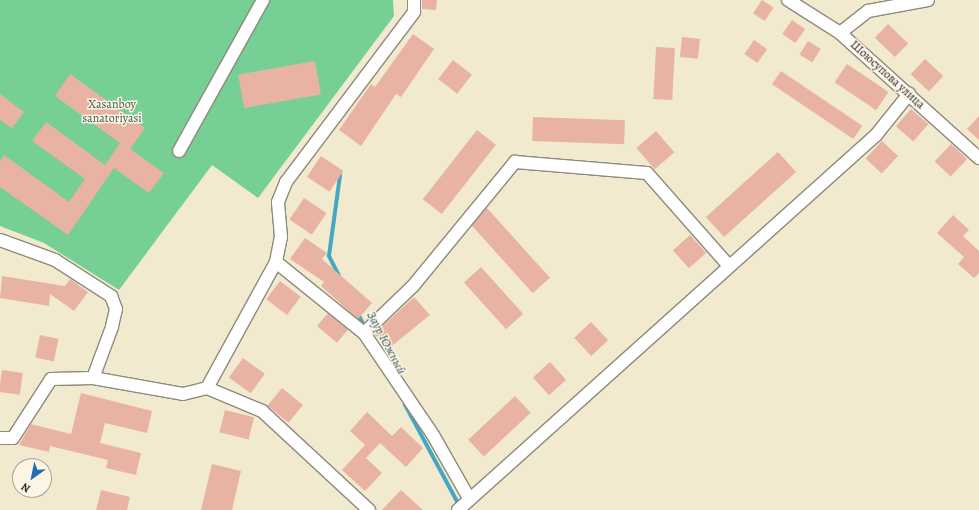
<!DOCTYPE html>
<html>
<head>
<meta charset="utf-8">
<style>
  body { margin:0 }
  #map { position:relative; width:979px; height:510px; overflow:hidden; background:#f2eacf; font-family:Alegreya,serif }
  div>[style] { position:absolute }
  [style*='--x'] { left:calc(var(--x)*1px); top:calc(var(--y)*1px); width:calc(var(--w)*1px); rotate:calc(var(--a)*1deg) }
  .green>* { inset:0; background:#76cf95 }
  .stream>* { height:3.5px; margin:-1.75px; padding:0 1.75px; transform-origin:1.75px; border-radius:1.75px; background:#43a9c3 }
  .building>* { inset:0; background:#e8b3a3; transform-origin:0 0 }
  .roads { filter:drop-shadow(1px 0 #8e8a7d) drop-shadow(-1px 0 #8e8a7d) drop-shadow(0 1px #8e8a7d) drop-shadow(0 -1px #8e8a7d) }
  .minor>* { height:12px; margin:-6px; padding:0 6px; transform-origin:6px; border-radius:6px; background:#fff }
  span { translate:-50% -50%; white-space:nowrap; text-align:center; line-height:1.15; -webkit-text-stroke:3px #fcf5e5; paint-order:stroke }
  .street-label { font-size:12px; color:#2b2b2b }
  .park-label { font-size:12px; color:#425c4b }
  .water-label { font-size:13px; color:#355d68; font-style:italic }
  .north { position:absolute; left:12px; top:458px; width:40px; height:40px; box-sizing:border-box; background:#fcf5e5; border:1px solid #a8a49b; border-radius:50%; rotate:213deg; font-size:11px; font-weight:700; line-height:16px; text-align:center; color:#2b2b2b }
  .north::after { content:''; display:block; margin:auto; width:14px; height:18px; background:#1f6fb2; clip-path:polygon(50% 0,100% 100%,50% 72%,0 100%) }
</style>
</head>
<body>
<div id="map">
  <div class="green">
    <i style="clip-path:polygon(0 0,393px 0,394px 16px,258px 198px,212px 165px,119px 290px,44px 243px,0 226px)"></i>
  </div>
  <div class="stream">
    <i style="--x:339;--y:276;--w:22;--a:-117"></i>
    <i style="--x:329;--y:256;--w:81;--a:-82.2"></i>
    <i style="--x:358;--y:313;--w:18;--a:63"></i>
    <i style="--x:405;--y:404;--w:116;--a:61.7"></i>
  </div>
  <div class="building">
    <i style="clip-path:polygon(422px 0,437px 0,436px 10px,422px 9px)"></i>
    <i style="left:762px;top:0;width:14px;height:16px;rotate:34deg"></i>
    <i style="left:792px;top:20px;width:16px;height:17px;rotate:35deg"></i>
    <i style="left:888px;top:24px;width:28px;height:19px;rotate:44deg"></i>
    <i style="clip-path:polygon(413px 34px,434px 49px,401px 97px,396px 94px,361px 146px,339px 130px,371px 84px,375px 87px)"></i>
    <i style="left:682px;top:37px;width:18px;height:20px;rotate:6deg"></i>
    <i style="left:754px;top:40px;width:16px;height:17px;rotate:35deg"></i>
    <i style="left:808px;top:41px;width:15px;height:16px;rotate:32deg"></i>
    <i style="left:656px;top:47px;width:19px;height:52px;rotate:3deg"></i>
    <i style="left:925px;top:59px;width:25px;height:21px;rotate:43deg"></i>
    <i style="left:453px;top:60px;width:24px;height:24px;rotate:38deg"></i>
    <i style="left:315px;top:61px;width:34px;height:78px;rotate:80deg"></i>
    <i style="left:847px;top:64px;width:50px;height:22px;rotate:34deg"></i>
    <i style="left:781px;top:71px;width:98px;height:16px;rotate:34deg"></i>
    <i style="clip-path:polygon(70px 74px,145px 128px,130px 149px,164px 173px,149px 193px,114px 168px,68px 235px,0 187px,0 161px,4px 155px,69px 202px,85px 179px,32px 141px,46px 122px,105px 165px,120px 143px,55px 96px)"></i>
    <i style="clip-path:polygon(0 94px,24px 112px,12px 128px,0 120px)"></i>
    <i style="left:911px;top:109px;width:23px;height:23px;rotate:41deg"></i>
    <i style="clip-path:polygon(979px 116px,979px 140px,967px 129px)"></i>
    <i style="left:533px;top:117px;width:92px;height:24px;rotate:2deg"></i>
    <i style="left:477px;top:130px;width:24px;height:88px;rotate:38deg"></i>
    <i style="left:656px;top:131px;width:28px;height:26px;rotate:49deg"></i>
    <i style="left:882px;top:141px;width:22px;height:24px;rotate:43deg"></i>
    <i style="left:951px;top:144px;width:22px;height:24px;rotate:43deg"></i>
    <i style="left:778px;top:152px;width:27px;height:97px;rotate:48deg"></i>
    <i style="left:321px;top:156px;width:27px;height:25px;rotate:34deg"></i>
    <i style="left:304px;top:198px;width:27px;height:26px;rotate:34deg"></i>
    <i style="left:487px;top:208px;width:94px;height:23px;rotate:48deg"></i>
    <i style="clip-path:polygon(953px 215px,969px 230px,963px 236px,979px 251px,979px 273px,974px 278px,958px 264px,964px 257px,937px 233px)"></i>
    <i style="left:690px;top:235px;width:24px;height:23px;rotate:48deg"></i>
    <i style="clip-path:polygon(305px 238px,327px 253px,322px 259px,372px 303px,358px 319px,321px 286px,324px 282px,290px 259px)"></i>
    <i style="left:481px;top:267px;width:63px;height:23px;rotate:48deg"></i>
    <i style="clip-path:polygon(2px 276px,65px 286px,70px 279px,88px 292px,74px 311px,50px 294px,49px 306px,0 298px)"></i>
    <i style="left:280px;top:281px;width:26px;height:23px;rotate:37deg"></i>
    <i style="clip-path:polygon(414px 297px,430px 315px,388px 349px,374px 334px)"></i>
    <i style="left:328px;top:313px;width:26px;height:17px;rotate:40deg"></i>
    <i style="left:591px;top:322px;width:25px;height:23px;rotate:47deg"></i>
    <i style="left:40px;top:335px;width:19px;height:23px;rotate:12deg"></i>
    <i style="left:243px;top:358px;width:27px;height:24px;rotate:36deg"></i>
    <i style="left:550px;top:362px;width:24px;height:23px;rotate:48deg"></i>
    <i style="left:2px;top:370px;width:21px;height:22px;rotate:8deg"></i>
    <i style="left:282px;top:388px;width:27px;height:23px;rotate:39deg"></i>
    <i style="clip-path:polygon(81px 393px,152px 411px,147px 433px,105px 423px,100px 443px,141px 453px,136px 475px,106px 468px,108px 460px,50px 446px,49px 452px,19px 445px,31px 424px,71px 434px)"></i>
    <i style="left:515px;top:396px;width:23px;height:64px;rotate:47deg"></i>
    <i style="left:225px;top:410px;width:30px;height:23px;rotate:14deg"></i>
    <i style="clip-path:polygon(367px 412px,392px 436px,401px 427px,423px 448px,406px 467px,380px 443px,366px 458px,382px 473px,365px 491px,342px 470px,365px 445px,350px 431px)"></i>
    <i style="clip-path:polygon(212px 464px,241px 471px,232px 510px,201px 510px)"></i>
    <i style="clip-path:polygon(101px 490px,130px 497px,127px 510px,96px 510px)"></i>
    <i style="clip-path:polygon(401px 490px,423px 510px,382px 510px)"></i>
  </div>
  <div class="roads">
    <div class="minor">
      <i style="--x:788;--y:0;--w:62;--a:32.4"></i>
      <i style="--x:840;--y:33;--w:187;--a:42"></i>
      <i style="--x:840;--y:33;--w:36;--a:-38"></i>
      <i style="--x:868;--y:11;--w:61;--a:-10.4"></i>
      <i style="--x:179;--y:151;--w:173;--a:-60.9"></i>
      <i style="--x:0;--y:240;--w:59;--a:20"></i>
      <i style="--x:55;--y:260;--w:67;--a:32.7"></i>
      <i style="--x:111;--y:296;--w:14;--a:69"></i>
      <i style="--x:116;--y:309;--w:18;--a:103"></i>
      <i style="--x:112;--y:327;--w:54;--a:110.4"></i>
      <i style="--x:276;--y:262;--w:113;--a:38.9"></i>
      <i style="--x:364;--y:333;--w:123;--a:55.9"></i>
      <i style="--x:433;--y:435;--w:73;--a:60.3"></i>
      <i style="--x:364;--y:333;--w:68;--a:-43.8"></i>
      <i style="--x:413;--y:286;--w:161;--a:-50.6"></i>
      <i style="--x:515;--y:162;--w:132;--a:4.8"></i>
      <i style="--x:647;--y:173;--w:124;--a:48.6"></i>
      <i style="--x:207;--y:388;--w:144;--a:-61.3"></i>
      <i style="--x:276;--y:262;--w:25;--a:-79"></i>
      <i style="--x:281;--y:237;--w:35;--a:-95"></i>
      <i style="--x:278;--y:202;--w:22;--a:-68"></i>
      <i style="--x:286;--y:182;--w:213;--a:-53"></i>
      <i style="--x:414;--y:12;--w:12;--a:-90"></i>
      <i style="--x:0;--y:438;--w:13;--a:0"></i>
      <i style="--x:13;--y:438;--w:70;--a:-57.2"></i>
      <i style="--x:51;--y:379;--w:42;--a:-1.4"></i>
      <i style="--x:93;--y:378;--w:91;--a:10.1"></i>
      <i style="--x:183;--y:394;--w:25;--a:-14"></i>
      <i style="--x:207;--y:388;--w:60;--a:22.7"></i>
      <i style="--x:262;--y:411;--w:146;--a:42.8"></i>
      <i style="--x:458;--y:510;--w:562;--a:-41.9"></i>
      <i style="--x:876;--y:135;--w:53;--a:-51.2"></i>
    </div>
  </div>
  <div class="street-label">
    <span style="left:887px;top:75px;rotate:42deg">Шоюсупова улица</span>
  </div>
  <div class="park-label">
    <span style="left:112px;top:112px">Xasanboy<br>sanatoriyasi</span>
  </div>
  <div class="water-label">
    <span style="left:386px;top:343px;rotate:62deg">Заур Южный</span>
  </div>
  <div class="north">N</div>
</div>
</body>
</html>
